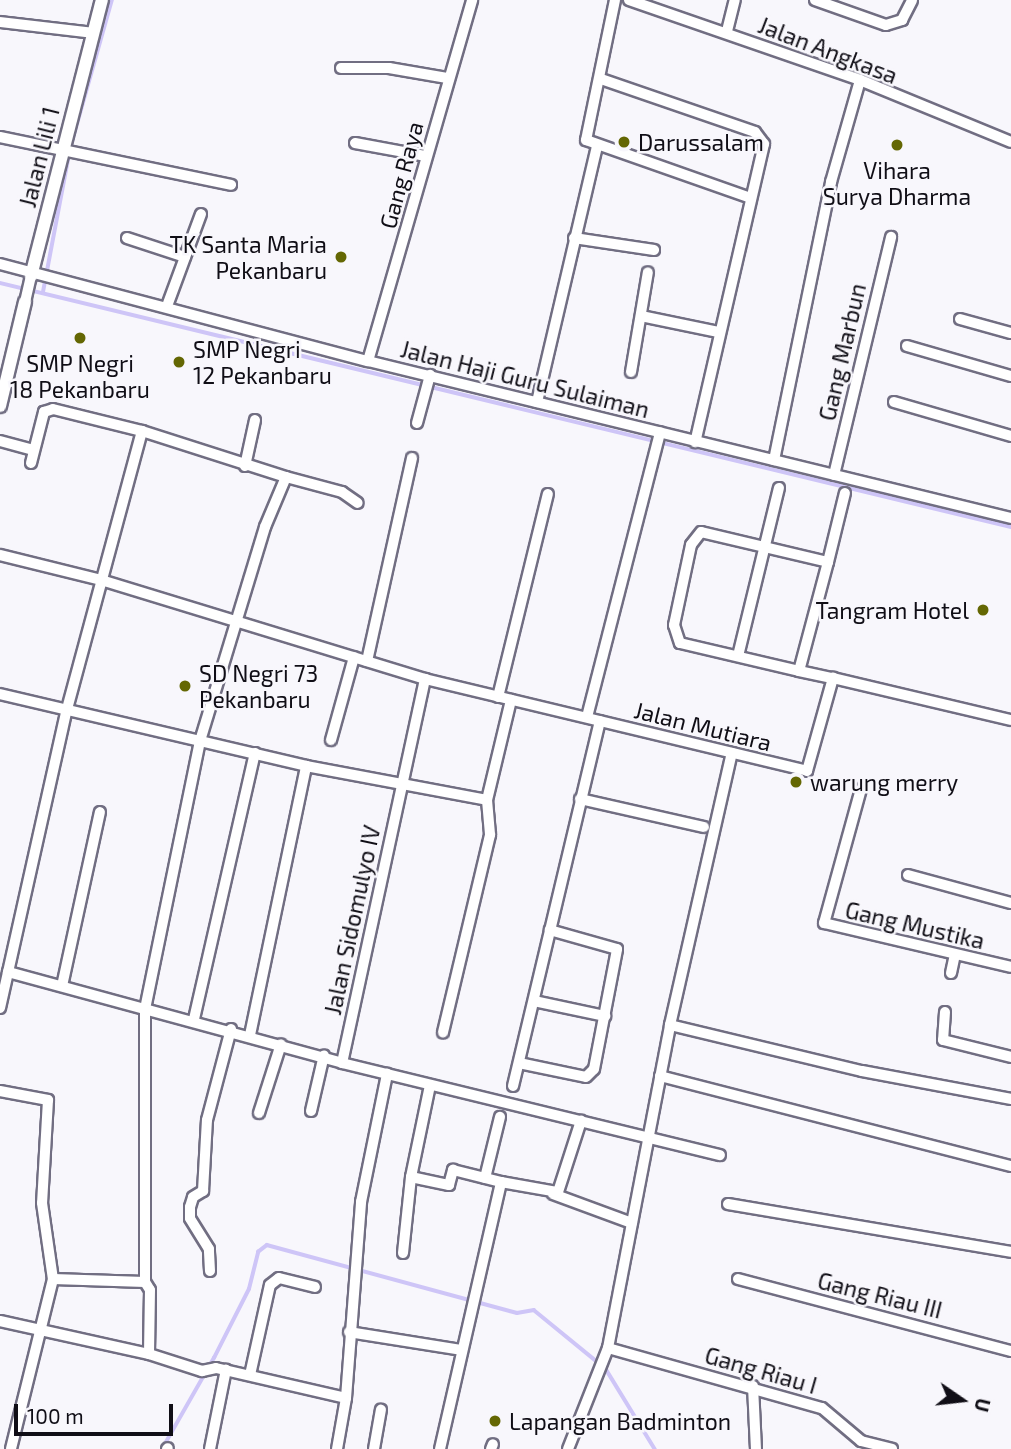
<!DOCTYPE html>
<html>
<head>
<meta charset="utf-8">
<style>
  body { margin:0 }
  #map { position:relative; width:1011px; height:1449px; overflow:hidden; background:#f8f7fc; font-family:"Exo 2",sans-serif }
  div>[style] { position:absolute }
  [style*='--x'] { left:calc(var(--x)*1px); top:calc(var(--y)*1px); width:calc(var(--w)*1px); rotate:calc(var(--a)*1deg) }
  .stream>* { height:3.5px; margin:-1.75px; padding:0 1.75px; transform-origin:1.75px; border-radius:1.75px; background:#cec5f7 }
  .roads { filter:drop-shadow(2px 0 #716e82) drop-shadow(-2px 0 #716e82) drop-shadow(0 2px #716e82) drop-shadow(0 -2px #716e82) }
  .minor>* { height:10px; margin:-5px; padding:0 5px; transform-origin:5px; border-radius:5px; background:#fff }
  .tertiary>* { height:12px; margin:-6px; padding:0 6px; transform-origin:6px; border-radius:6px; background:#fff }
  .dots>* { width:19px; height:19px; translate:-50% -50%; box-sizing:border-box; border:4px solid #f8f7fc; border-radius:50% }
  span { translate:-50% -50%; white-space:nowrap; text-align:center; line-height:1.15; -webkit-text-stroke:5px #f8f7fc; paint-order:stroke }
  .street-label { font-size:23px; color:#100e16 }
  .poi-label { font-size:23px; color:#100e16 }
  .left { translate:0 -50%; text-align:left }
  .right { translate:-100% -50%; text-align:right }
  .north { position:absolute; left:927px; top:1365px; width:70px; height:70px; -webkit-text-stroke:5px #f8f7fc; paint-order:stroke; rotate:104deg; font-size:19px; font-weight:700; line-height:28px; text-align:center; color:#100e16 }
  .north::after { content:''; display:block; margin:auto; width:24px; height:32px; background:#100e16; clip-path:polygon(50% 0,100% 100%,50% 72%,0 100%) }
  .scale { position:absolute; left:14px; top:1404px; width:159px; height:32px; box-sizing:border-box; border:4px solid #100e16; border-top:0; padding-left:9px; font-size:21px; line-height:24px; white-space:nowrap; color:#100e16; -webkit-text-stroke:5px #f8f7fc; paint-order:stroke }
</style>
</head>
<body>
<div id="map">
  <div class="stream">
    <i style="--x:0;--y:283;--w:1040;--a:13.57"></i>
    <i style="--x:43;--y:292;--w:146;--a:-79.3"></i>
    <i style="--x:70;--y:149;--w:155;--a:-74.3"></i>
    <i style="--x:162;--y:1449;--w:105;--a:-60.3"></i>
    <i style="--x:214;--y:1358;--w:77;--a:-63.1"></i>
    <i style="--x:249;--y:1289;--w:38;--a:-76"></i>
    <i style="--x:258;--y:1252;--w:11;--a:-38"></i>
    <i style="--x:267;--y:1245;--w:259;--a:15.2"></i>
    <i style="--x:517;--y:1313;--w:17;--a:-10"></i>
    <i style="--x:534;--y:1310;--w:93;--a:39.3"></i>
    <i style="--x:606;--y:1369;--w:94;--a:58.5"></i>
  </div>
  <div class="roads">
    <div class="minor">
      <i style="--x:615;--y:0;--w:143;--a:101.7"></i>
      <i style="--x:586;--y:140;--w:175;--a:19.4"></i>
      <i style="--x:629;--y:0;--w:244;--a:19.1"></i>
      <i style="--x:860;--y:80;--w:163;--a:22.3"></i>
      <i style="--x:815;--y:0;--w:75;--a:19.4"></i>
      <i style="--x:886;--y:25;--w:17;--a:-17"></i>
      <i style="--x:902;--y:20;--w:22;--a:-63"></i>
      <i style="--x:0;--y:22;--w:94;--a:6.7"></i>
      <i style="--x:727;--y:31;--w:32;--a:-76"></i>
      <i style="--x:341;--y:68;--w:48;--a:0"></i>
      <i style="--x:389;--y:68;--w:59;--a:9.8"></i>
      <i style="--x:601;--y:79;--w:163;--a:19"></i>
      <i style="--x:755;--y:132;--w:15;--a:53"></i>
      <i style="--x:764;--y:144;--w:306;--a:103"></i>
      <i style="--x:0;--y:137;--w:236;--a:11.7"></i>
      <i style="--x:355;--y:143;--w:71;--a:10.5"></i>
      <i style="--x:127;--y:238;--w:61;--a:18.1"></i>
      <i style="--x:574;--y:238;--w:81;--a:8.5"></i>
      <i style="--x:0;--y:264;--w:381;--a:14.8"></i>
      <i style="--x:368;--y:361;--w:662;--a:13.72"></i>
      <i style="--x:25;--y:302;--w:27;--a:-77"></i>
      <i style="--x:167;--y:306;--w:98;--a:-69.7"></i>
      <i style="--x:641;--y:316;--w:79;--a:11.7"></i>
      <i style="--x:960;--y:319;--w:53;--a:15.4"></i>
      <i style="--x:907;--y:346;--w:108;--a:16.1"></i>
      <i style="--x:368;--y:361;--w:376;--a:-73.9"></i>
      <i style="--x:631;--y:372;--w:101;--a:-80.4"></i>
      <i style="--x:537;--y:402;--w:262;--a:-76.8"></i>
      <i style="--x:894;--y:402;--w:122;--a:16.2"></i>
      <i style="--x:417;--y:423;--w:50;--a:-74.8"></i>
      <i style="--x:0;--y:441;--w:34;--a:15"></i>
      <i style="--x:774;--y:460;--w:284;--a:-78.4"></i>
      <i style="--x:831;--y:182;--w:106;--a:-74.1"></i>
      <i style="--x:31;--y:463;--w:53;--a:-75.7"></i>
      <i style="--x:44;--y:412;--w:9;--a:-18"></i>
      <i style="--x:53;--y:409;--w:92;--a:13.9"></i>
      <i style="--x:245;--y:466;--w:47;--a:-77.7"></i>
      <i style="--x:834;--y:475;--w:245;--a:-76.5"></i>
      <i style="--x:286;--y:477;--w:58;--a:15"></i>
      <i style="--x:342;--y:492;--w:19;--a:35"></i>
      <i style="--x:0;--y:555;--w:104;--a:13.9"></i>
      <i style="--x:101;--y:580;--w:339;--a:17"></i>
      <i style="--x:828;--y:562;--w:71;--a:-76.2"></i>
      <i style="--x:738;--y:656;--w:173;--a:-76.3"></i>
      <i style="--x:367;--y:661;--w:208;--a:-77.5"></i>
      <i style="--x:799;--y:671;--w:113;--a:-75.1"></i>
      <i style="--x:828;--y:562;--w:130;--a:-166.7"></i>
      <i style="--x:701;--y:532;--w:16;--a:128"></i>
      <i style="--x:691;--y:545;--w:82;--a:102"></i>
      <i style="--x:674;--y:625;--w:19;--a:72"></i>
      <i style="--x:680;--y:643;--w:122;--a:13.2"></i>
      <i style="--x:799;--y:671;--w:35;--a:12"></i>
      <i style="--x:833;--y:678;--w:183;--a:13.3"></i>
      <i style="--x:0;--y:694;--w:314;--a:13.2"></i>
      <i style="--x:306;--y:766;--w:184;--a:10.6"></i>
      <i style="--x:487;--y:800;--w:35;--a:85"></i>
      <i style="--x:490;--y:835;--w:203;--a:103.4"></i>
      <i style="--x:498;--y:697;--w:209;--a:-76.2"></i>
      <i style="--x:587;--y:717;--w:294;--a:-75.6"></i>
      <i style="--x:331;--y:740;--w:86;--a:-74.5"></i>
      <i style="--x:861;--y:789;--w:139;--a:105.4"></i>
      <i style="--x:824;--y:923;--w:192;--a:13.2"></i>
      <i style="--x:580;--y:799;--w:127;--a:12.7"></i>
      <i style="--x:487;--y:800;--w:103;--a:-76.5"></i>
      <i style="--x:908;--y:875;--w:107;--a:15.2"></i>
      <i style="--x:8;--y:972;--w:346;--a:15.2"></i>
      <i style="--x:342;--y:1063;--w:389;--a:13.7"></i>
      <i style="--x:951;--y:973;--w:19;--a:-78"></i>
      <i style="--x:62;--y:986;--w:178;--a:-77.7"></i>
      <i style="--x:534;--y:1001;--w:73;--a:11.9"></i>
      <i style="--x:0;--y:1008;--w:306;--a:-77.4"></i>
      <i style="--x:67;--y:709;--w:288;--a:-74.9"></i>
      <i style="--x:142;--y:431;--w:151;--a:17.7"></i>
      <i style="--x:286;--y:477;--w:54;--a:112.8"></i>
      <i style="--x:265;--y:527;--w:224;--a:106.9"></i>
      <i style="--x:200;--y:741;--w:275;--a:101.6"></i>
      <i style="--x:145;--y:1010;--w:272;--a:90"></i>
      <i style="--x:145;--y:1282;--w:92;--a:-178.1"></i>
      <i style="--x:53;--y:1279;--w:175;--a:103.9"></i>
      <i style="--x:945;--y:1012;--w:28;--a:94"></i>
      <i style="--x:943;--y:1040;--w:70;--a:14"></i>
      <i style="--x:194;--y:1019;--w:273;--a:-77.1"></i>
      <i style="--x:670;--y:1025;--w:197;--a:13.5"></i>
      <i style="--x:862;--y:1071;--w:152;--a:10.6"></i>
      <i style="--x:250;--y:1035;--w:275;--a:-78.2"></i>
      <i style="--x:342;--y:1063;--w:393;--a:-77.8"></i>
      <i style="--x:425;--y:679;--w:393;--a:13.5"></i>
      <i style="--x:807;--y:771;--w:97;--a:-74.4"></i>
      <i style="--x:519;--y:1063;--w:68;--a:11.8"></i>
      <i style="--x:586;--y:1077;--w:11;--a:-45"></i>
      <i style="--x:594;--y:1069;--w:122;--a:-79.1"></i>
      <i style="--x:617;--y:949;--w:70;--a:-164.2"></i>
      <i style="--x:660;--y:1076;--w:362;--a:14.4"></i>
      <i style="--x:513;--y:1086;--w:375;--a:-76.6"></i>
      <i style="--x:0;--y:1091;--w:49;--a:10.6"></i>
      <i style="--x:48;--y:1100;--w:103;--a:93.3"></i>
      <i style="--x:42;--y:1203;--w:77;--a:81.8"></i>
      <i style="--x:311;--y:1111;--w:57;--a:-76.9"></i>
      <i style="--x:259;--y:1113;--w:72;--a:-72.3"></i>
      <i style="--x:411;--y:1177;--w:94;--a:-78.3"></i>
      <i style="--x:485;--y:1178;--w:63;--a:-76.2"></i>
      <i style="--x:553;--y:1194;--w:84;--a:20.2"></i>
      <i style="--x:728;--y:1204;--w:287;--a:9.6"></i>
      <i style="--x:403;--y:1253;--w:76;--a:-84"></i>
      <i style="--x:411;--y:1177;--w:39;--a:12"></i>
      <i style="--x:449;--y:1185;--w:16;--a:-75"></i>
      <i style="--x:453;--y:1170;--w:49;--a:14"></i>
      <i style="--x:210;--y:1271;--w:22;--a:-93"></i>
      <i style="--x:209;--y:1249;--w:36;--a:-122"></i>
      <i style="--x:190;--y:1218;--w:11;--a:-90"></i>
      <i style="--x:190;--y:1207;--w:10;--a:-73"></i>
      <i style="--x:193;--y:1197;--w:12;--a:-31"></i>
      <i style="--x:203;--y:1191;--w:71;--a:-86.8"></i>
      <i style="--x:207;--y:1120;--w:94;--a:-75.2"></i>
      <i style="--x:738;--y:1279;--w:282;--a:14.8"></i>
      <i style="--x:145;--y:1282;--w:9;--a:58"></i>
      <i style="--x:150;--y:1290;--w:64;--a:90.9"></i>
      <i style="--x:0;--y:1321;--w:153;--a:12.5"></i>
      <i style="--x:149;--y:1354;--w:56;--a:17.8"></i>
      <i style="--x:202;--y:1371;--w:14;--a:-12"></i>
      <i style="--x:216;--y:1368;--w:133;--a:13"></i>
      <i style="--x:349;--y:1332;--w:113;--a:9.1"></i>
      <i style="--x:608;--y:1348;--w:222;--a:15.7"></i>
      <i style="--x:822;--y:1408;--w:51;--a:40.2"></i>
      <i style="--x:861;--y:1441;--w:32;--a:14"></i>
      <i style="--x:250;--y:1375;--w:92;--a:-77.5"></i>
      <i style="--x:270;--y:1285;--w:11;--a:-38"></i>
      <i style="--x:279;--y:1278;--w:37;--a:14"></i>
      <i style="--x:753;--y:1386;--w:63;--a:87.3"></i>
      <i style="--x:167;--y:1449;--w:1;--a:-45"></i>
      <i style="--x:210;--y:1449;--w:81;--a:-78.6"></i>
      <i style="--x:337;--y:1449;--w:52;--a:-80"></i>
      <i style="--x:346;--y:1398;--w:197;--a:-85.6"></i>
      <i style="--x:361;--y:1202;--w:131;--a:-78.5"></i>
      <i style="--x:374;--y:1449;--w:40;--a:-80"></i>
      <i style="--x:440;--y:1449;--w:274;--a:-77.1"></i>
      <i style="--x:501;--y:1182;--w:58;--a:10"></i>
      <i style="--x:558;--y:1192;--w:75;--a:-72.1"></i>
      <i style="--x:491;--y:1449;--w:5;--a:-68"></i>
      <i style="--x:568;--y:1449;--w:109;--a:-68.4"></i>
      <i style="--x:608;--y:1348;--w:329;--a:-79.1"></i>
      <i style="--x:670;--y:1025;--w:279;--a:-77.2"></i>
    </div>
    <div class="tertiary">
      <i style="--x:31;--y:276;--w:285;--a:-75.6"></i>
      <i style="--x:0;--y:406;--w:107;--a:-76.5"></i>
    </div>
  </div>
  <div class="dots">
    <i style="left:624px;top:142px;background:#646703"></i>
    <i style="left:897px;top:145px;background:#646703"></i>
    <i style="left:341px;top:257px;background:#646703"></i>
    <i style="left:80px;top:338px;background:#646703"></i>
    <i style="left:179px;top:362px;background:#646703"></i>
    <i style="left:983px;top:610px;background:#646703"></i>
    <i style="left:185px;top:686px;background:#646703"></i>
    <i style="left:796px;top:782px;background:#646703"></i>
    <i style="left:495px;top:1421px;background:#646703"></i>
  </div>
  <div class="street-label">
    <span style="left:828px;top:50px;rotate:21deg">Jalan Angkasa</span>
    <span style="left:39px;top:157px;rotate:-76deg">Jalan Lili 1</span>
    <span style="left:401px;top:175px;rotate:-75deg">Gang Raya</span>
    <span style="left:842px;top:352px;rotate:-77deg">Gang Marbun</span>
    <span style="left:525px;top:379px;rotate:14deg">Jalan Haji Guru Sulaiman</span>
    <span style="left:703px;top:726px;rotate:14deg">Jalan Mutiara</span>
    <span style="left:352px;top:920px;rotate:-78deg">Jalan Sidomulyo IV</span>
    <span style="left:915px;top:925px;rotate:13deg">Gang Mustika</span>
    <span style="left:880px;top:1295px;rotate:14deg">Gang Riau III</span>
    <span style="left:761px;top:1370px;rotate:16deg">Gang Riau I</span>
  </div>
  <div class="poi-label">
    <span class="left" style="left:638px;top:142px">Darussalam</span>
    <span style="left:897px;top:183px">Vihara<br>Surya Dharma</span>
    <span class="right" style="left:327px;top:257px">TK Santa Maria<br>Pekanbaru</span>
    <span class="left" style="left:193px;top:362px">SMP Negri<br>12 Pekanbaru</span>
    <span style="left:80px;top:376px">SMP Negri<br>18 Pekanbaru</span>
    <span class="right" style="left:969px;top:610px">Tangram Hotel</span>
    <span class="left" style="left:199px;top:686px">SD Negri 73<br>Pekanbaru</span>
    <span class="left" style="left:810px;top:782px">warung merry</span>
    <span class="left" style="left:509px;top:1421px">Lapangan Badminton</span>
  </div>
  <div class="north">U</div>
  <div class="scale">100 m</div>
</div>
</body>
</html>
